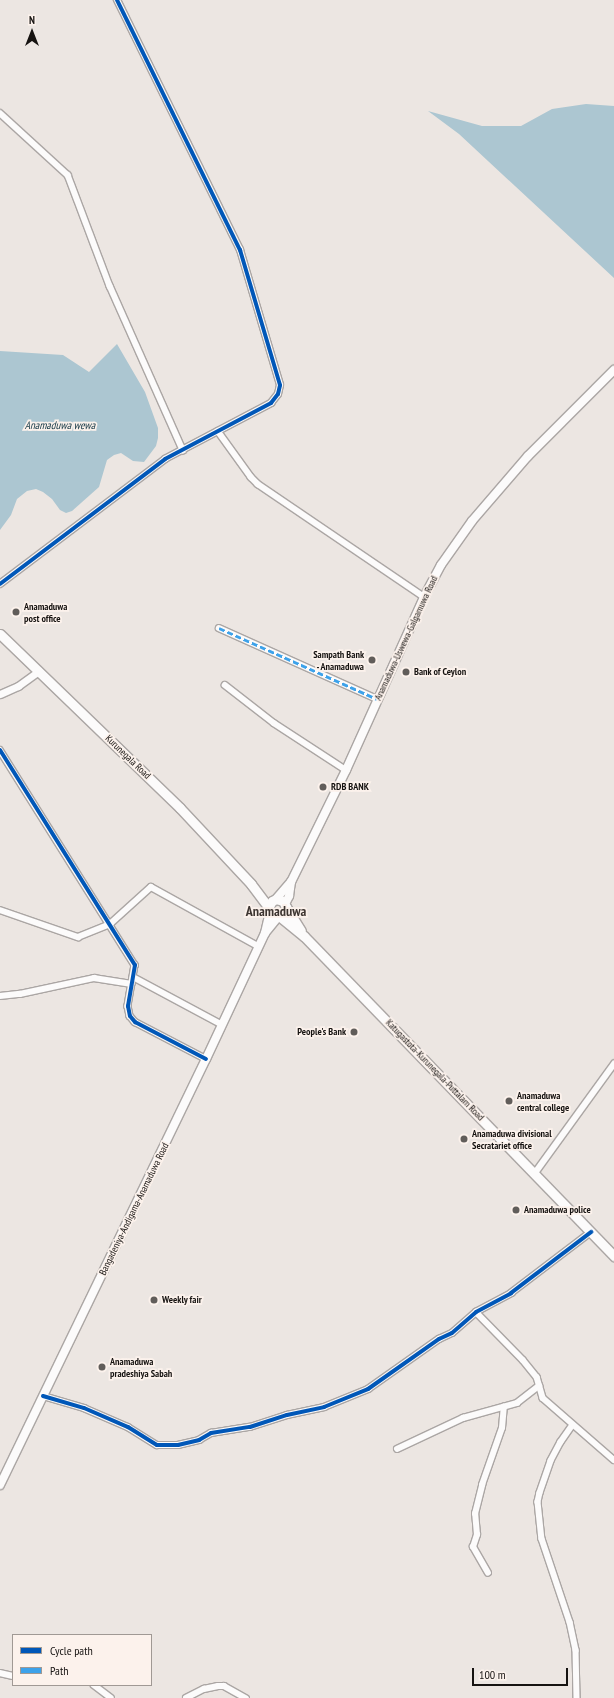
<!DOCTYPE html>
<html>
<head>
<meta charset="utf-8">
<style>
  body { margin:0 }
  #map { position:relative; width:614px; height:1698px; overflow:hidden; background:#ece6e2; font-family:"PT Sans Narrow",sans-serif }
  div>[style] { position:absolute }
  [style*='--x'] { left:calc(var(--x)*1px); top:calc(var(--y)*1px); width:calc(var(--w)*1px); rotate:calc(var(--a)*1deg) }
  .water>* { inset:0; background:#acc6d1 }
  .roads { filter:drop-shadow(1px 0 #aba6a4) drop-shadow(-1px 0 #aba6a4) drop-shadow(0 1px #aba6a4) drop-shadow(0 -1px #aba6a4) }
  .minor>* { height:5.5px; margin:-2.75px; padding:0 2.75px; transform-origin:2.75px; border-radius:2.75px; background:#fcfbfb }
  .tertiary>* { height:7px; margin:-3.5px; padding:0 3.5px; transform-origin:3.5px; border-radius:3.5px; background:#fcfbfb }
  .primary>* { height:8px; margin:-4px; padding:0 4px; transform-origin:4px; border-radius:4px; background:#fcfbfb }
  .trunk>* { height:9px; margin:-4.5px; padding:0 4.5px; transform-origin:4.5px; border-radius:4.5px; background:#fcfbfb }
  .quiet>* { height:3px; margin-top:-1.5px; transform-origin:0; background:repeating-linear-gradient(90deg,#3da2ea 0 6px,transparent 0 9px) }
  .cycleway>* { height:4px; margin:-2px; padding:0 2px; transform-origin:2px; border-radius:2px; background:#0057b8 }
  .dots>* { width:11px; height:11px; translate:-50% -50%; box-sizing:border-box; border:2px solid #fcf2ec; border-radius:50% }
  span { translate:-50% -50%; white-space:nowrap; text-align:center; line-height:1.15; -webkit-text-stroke:3.5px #fcf2ec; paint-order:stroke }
  .poi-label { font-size:10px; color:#161311; font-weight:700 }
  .left { translate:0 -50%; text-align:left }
  .right { translate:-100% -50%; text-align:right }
  .street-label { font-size:10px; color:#161311 }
  .water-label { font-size:11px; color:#123644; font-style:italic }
  .district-label { font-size:14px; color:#3d3531; font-weight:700 }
  .legend { position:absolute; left:12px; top:1634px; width:140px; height:52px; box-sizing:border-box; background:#fcf2ec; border:1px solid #a09994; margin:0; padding:5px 7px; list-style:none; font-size:12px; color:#161311 }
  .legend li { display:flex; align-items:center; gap:8px; height:20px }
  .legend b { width:20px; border:1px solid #a09994 }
  .north { position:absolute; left:12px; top:12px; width:40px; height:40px; -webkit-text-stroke:3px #fcf2ec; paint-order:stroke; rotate:0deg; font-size:11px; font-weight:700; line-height:16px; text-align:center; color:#161311 }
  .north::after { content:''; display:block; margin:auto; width:14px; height:18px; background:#161311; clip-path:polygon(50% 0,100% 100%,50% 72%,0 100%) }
  .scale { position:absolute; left:472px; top:1668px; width:96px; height:18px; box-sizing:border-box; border:2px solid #161311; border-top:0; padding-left:5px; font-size:12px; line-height:14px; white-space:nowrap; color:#161311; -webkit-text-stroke:3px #fcf2ec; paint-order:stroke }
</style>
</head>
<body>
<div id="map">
  <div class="water">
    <i style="clip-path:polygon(586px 104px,614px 106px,614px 278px,459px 134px,428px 111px,482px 126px,521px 126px,552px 109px)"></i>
    <i style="clip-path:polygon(117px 344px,145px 392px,158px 428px,158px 438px,156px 446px,144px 462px,133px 461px,121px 453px,114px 455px,107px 460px,99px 487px,72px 511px,66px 513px,60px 510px,52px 499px,43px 492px,36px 489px,27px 491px,17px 499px,11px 515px,0 530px,0 351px,63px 355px,89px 372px)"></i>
  </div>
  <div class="roads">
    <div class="minor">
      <i style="--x:0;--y:113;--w:92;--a:42.4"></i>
      <i style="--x:68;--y:175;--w:119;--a:69.3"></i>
      <i style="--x:110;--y:286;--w:180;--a:66"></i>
      <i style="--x:218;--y:431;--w:57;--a:54.3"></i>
      <i style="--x:251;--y:477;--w:10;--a:45"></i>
      <i style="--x:258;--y:484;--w:201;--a:34.2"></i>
      <i style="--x:0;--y:584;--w:207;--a:-37.1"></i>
      <i style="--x:165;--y:459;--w:120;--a:-27.8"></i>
      <i style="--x:271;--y:403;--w:11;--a:-52"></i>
      <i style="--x:278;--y:394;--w:9;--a:-77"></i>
      <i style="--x:280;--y:385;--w:141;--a:-106.5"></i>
      <i style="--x:240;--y:250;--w:279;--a:-116.2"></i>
      <i style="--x:219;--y:628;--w:173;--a:24.2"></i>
      <i style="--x:225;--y:685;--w:62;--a:37.8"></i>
      <i style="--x:274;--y:723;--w:86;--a:33.1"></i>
      <i style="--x:0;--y:750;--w:254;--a:57.9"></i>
      <i style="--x:135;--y:965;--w:42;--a:99.7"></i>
      <i style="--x:128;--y:1006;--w:10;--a:79"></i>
      <i style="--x:130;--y:1016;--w:8;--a:50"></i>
      <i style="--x:135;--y:1022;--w:80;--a:27.5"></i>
      <i style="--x:0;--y:910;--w:83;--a:19.1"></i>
      <i style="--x:78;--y:937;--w:35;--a:-22"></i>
      <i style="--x:110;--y:924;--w:55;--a:-42.1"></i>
      <i style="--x:151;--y:887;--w:122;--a:28.9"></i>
      <i style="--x:133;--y:977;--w:100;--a:28.1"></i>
      <i style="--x:0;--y:996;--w:20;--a:-6"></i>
      <i style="--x:20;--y:994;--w:76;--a:-12.2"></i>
      <i style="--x:94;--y:978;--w:38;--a:9"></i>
      <i style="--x:535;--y:1173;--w:135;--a:-54.1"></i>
      <i style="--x:476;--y:1312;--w:67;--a:45.6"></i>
      <i style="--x:523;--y:1360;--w:22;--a:51"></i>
      <i style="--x:537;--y:1377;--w:22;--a:74"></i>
      <i style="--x:543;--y:1398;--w:94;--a:41.1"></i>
      <i style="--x:43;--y:1396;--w:43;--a:16.3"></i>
      <i style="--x:84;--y:1408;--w:48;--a:23.4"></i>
      <i style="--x:128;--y:1427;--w:34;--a:32"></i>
      <i style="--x:157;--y:1445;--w:21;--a:0"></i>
      <i style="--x:178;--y:1445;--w:22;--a:-13"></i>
      <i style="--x:199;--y:1440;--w:14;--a:-30"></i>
      <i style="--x:211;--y:1433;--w:39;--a:-9"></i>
      <i style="--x:250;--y:1427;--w:39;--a:-18"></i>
      <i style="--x:287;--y:1415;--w:38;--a:-12"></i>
      <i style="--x:324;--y:1407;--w:48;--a:-22.2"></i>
      <i style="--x:368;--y:1389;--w:87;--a:-35.2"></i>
      <i style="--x:439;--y:1339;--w:14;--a:-25"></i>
      <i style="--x:452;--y:1333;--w:32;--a:-41"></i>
      <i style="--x:476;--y:1312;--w:40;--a:-28"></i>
      <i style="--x:511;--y:1293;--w:101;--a:-37.3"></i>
      <i style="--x:573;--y:1425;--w:21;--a:125"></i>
      <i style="--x:561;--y:1442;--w:21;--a:118"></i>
      <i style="--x:551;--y:1461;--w:34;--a:109"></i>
      <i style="--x:540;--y:1493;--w:9;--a:103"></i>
      <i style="--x:538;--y:1502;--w:37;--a:84"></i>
      <i style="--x:542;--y:1539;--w:88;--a:71.4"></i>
      <i style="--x:570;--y:1622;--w:29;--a:78"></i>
      <i style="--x:576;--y:1650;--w:48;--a:88.8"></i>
      <i style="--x:397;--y:1449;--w:73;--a:-25.2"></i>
      <i style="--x:463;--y:1418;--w:56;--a:-15.5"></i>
      <i style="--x:517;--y:1403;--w:28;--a:-38"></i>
      <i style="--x:488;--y:1573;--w:30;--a:-120"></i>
      <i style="--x:473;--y:1547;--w:13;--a:-72"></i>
      <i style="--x:477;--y:1535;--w:21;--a:-95"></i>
      <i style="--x:475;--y:1514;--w:30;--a:-76"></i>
      <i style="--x:482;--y:1485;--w:60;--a:-70.7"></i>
      <i style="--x:502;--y:1428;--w:21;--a:-85"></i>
      <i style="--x:0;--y:1673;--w:13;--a:13"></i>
      <i style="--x:94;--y:1685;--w:21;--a:37"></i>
      <i style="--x:186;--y:1698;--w:20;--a:-27"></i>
      <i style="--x:204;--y:1689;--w:14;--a:-12"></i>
      <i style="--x:218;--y:1686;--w:6;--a:0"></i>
      <i style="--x:224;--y:1686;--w:25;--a:29"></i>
    </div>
    <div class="tertiary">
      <i style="--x:0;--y:694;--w:20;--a:-24"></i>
      <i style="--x:18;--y:686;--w:26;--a:-36"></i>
    </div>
    <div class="primary">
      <i style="--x:276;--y:899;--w:23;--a:-49"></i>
      <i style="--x:285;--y:904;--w:9;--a:-63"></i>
      <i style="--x:289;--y:896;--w:14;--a:-82"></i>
      <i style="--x:291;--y:882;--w:125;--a:-63.8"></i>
      <i style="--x:346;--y:770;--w:190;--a:-65.7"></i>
      <i style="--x:424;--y:597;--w:36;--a:-62"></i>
      <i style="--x:441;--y:565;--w:54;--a:-54.8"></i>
      <i style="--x:472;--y:521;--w:86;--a:-49.3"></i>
      <i style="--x:528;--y:456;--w:122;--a:-45"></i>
      <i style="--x:265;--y:933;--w:22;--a:-51"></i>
      <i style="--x:0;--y:1485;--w:473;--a:-64.2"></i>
      <i style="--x:206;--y:1059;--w:139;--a:-64.9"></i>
      <i style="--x:265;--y:933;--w:22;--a:-77"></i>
    </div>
    <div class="trunk">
      <i style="--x:0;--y:634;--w:250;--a:44"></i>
      <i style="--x:180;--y:808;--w:104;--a:46.9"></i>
      <i style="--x:251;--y:884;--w:30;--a:53"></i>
      <i style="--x:286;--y:907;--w:28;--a:58"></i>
      <i style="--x:279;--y:916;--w:6;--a:-31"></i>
      <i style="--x:284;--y:913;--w:6;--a:-72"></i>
      <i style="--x:286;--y:907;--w:7;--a:-117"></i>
      <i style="--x:283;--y:901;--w:7;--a:-164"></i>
      <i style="--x:276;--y:899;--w:4;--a:153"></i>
      <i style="--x:272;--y:901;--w:6;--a:121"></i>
      <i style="--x:269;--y:906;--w:4;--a:90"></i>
      <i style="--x:269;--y:910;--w:6;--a:59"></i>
      <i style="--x:272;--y:915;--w:7;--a:8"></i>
      <i style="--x:279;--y:916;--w:32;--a:39"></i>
      <i style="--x:304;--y:936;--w:446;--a:45.9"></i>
    </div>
  </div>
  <div class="quiet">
    <i style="--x:219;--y:628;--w:173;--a:24.2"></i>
  </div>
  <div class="cycleway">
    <i style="--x:0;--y:584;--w:207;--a:-37.1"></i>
    <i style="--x:165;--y:459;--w:120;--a:-27.8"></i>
    <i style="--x:271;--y:403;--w:11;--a:-52"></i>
    <i style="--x:278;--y:394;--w:9;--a:-77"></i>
    <i style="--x:280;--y:385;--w:141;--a:-106.5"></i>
    <i style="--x:240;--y:250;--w:279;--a:-116.2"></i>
    <i style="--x:0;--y:750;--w:254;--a:57.9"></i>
    <i style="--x:135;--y:965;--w:42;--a:99.7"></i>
    <i style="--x:128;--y:1006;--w:10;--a:79"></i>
    <i style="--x:130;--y:1016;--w:8;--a:50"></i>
    <i style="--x:135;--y:1022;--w:80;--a:27.5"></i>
    <i style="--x:43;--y:1396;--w:43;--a:16.3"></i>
    <i style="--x:84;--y:1408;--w:48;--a:23.4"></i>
    <i style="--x:128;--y:1427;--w:34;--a:32"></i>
    <i style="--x:157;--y:1445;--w:21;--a:0"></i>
    <i style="--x:178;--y:1445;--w:22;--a:-13"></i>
    <i style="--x:199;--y:1440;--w:14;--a:-30"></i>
    <i style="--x:211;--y:1433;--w:39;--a:-9"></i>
    <i style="--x:250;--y:1427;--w:39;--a:-18"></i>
    <i style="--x:287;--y:1415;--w:38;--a:-12"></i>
    <i style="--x:324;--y:1407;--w:48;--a:-22.2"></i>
    <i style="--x:368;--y:1389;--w:87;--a:-35.2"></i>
    <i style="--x:439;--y:1339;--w:14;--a:-25"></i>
    <i style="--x:452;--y:1333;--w:32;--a:-41"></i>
    <i style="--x:476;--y:1312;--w:40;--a:-28"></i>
    <i style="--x:511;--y:1293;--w:101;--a:-37.3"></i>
  </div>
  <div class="dots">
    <i style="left:16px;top:612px;background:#615d5a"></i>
    <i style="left:372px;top:660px;background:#615d5a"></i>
    <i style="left:406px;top:672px;background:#615d5a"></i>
    <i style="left:323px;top:787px;background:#615d5a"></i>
    <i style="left:354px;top:1032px;background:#615d5a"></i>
    <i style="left:509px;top:1101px;background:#615d5a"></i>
    <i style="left:464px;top:1139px;background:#615d5a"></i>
    <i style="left:516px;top:1210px;background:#615d5a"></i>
    <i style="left:154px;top:1300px;background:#615d5a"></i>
    <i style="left:102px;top:1367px;background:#615d5a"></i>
  </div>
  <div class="poi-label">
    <span class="left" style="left:24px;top:612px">Anamaduwa<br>post office</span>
    <span class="right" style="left:364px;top:660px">Sampath Bank<br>- Anamaduwa</span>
    <span class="left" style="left:414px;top:672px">Bank of Ceylon</span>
    <span class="left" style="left:331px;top:787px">RDB BANK</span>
    <span class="right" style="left:346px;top:1032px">People's Bank</span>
    <span class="left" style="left:517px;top:1101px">Anamaduwa<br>central college</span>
    <span class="left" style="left:472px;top:1139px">Anamaduwa divisional<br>Secratariet office</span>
    <span class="left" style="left:524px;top:1210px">Anamaduwa police</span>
    <span class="left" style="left:162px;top:1300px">Weekly fair</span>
    <span class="left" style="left:110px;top:1367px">Anamaduwa<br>pradeshiya Sabah</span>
  </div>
  <div class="street-label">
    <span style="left:406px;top:638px;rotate:-65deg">Anamaduwa-Uswewa-Galgamuwa Road</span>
    <span style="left:128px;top:757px;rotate:44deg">Kurunegala Road</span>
    <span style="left:435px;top:1070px;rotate:46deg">Katugastota-Kurunegala-Puttalam Road</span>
    <span style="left:134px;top:1209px;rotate:-64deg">Bangadeniya-Andigama-Anamaduwa Road</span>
  </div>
  <div class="water-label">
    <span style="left:60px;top:425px">Anamaduwa wewa</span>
  </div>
  <div class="district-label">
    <span style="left:276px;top:911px">Anamaduwa</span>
  </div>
  <ul class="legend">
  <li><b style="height:5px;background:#0057b8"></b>Cycle path</li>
  <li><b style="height:5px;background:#3da2ea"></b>Path</li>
  </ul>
  <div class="north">N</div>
  <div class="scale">100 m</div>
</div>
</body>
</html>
